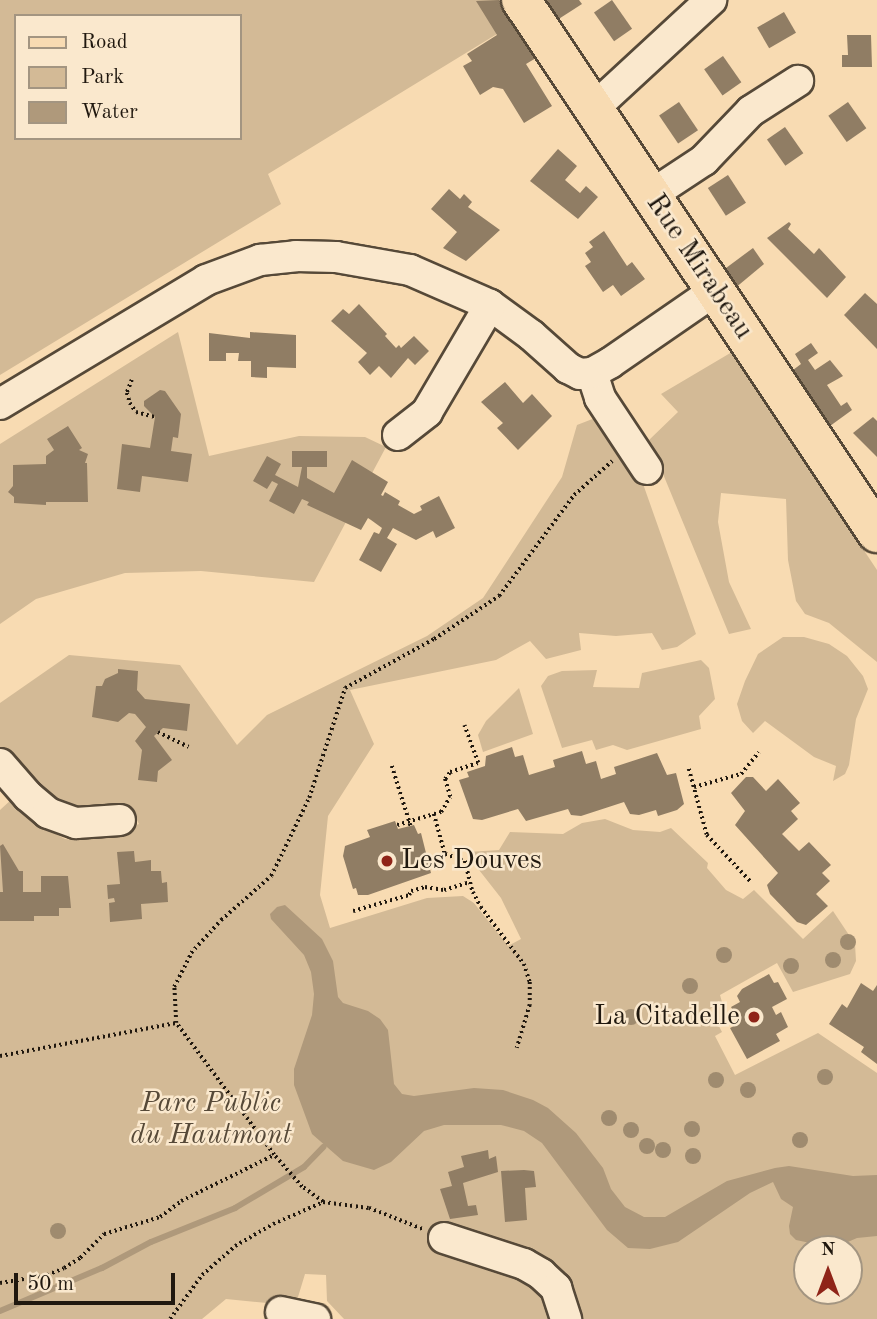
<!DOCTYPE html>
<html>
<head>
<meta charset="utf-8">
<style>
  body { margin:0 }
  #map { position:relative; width:877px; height:1319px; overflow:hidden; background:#f8dbb2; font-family:"Old Standard TT",serif }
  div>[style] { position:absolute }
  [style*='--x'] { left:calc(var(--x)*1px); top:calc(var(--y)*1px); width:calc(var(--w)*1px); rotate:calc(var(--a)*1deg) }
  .green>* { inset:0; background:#d3ba96 }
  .water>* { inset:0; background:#af997b }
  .stream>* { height:6px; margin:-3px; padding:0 3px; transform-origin:3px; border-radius:3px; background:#af997b }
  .building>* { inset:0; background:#907d64; transform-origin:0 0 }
  .path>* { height:3.5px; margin-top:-1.75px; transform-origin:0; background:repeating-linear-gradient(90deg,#20180f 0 2px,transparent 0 5.5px) }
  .roads { filter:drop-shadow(2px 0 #564938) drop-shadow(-2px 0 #564938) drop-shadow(0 2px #564938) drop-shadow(0 -2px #564938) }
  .minor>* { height:30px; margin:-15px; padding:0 15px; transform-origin:15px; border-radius:15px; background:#fae8cd }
  .major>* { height:38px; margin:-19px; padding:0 19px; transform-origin:19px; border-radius:19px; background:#f8dbb2 }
  .trees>* { width:16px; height:16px; margin:-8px; border-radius:50%; background:#9f8b6f }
  .dots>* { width:19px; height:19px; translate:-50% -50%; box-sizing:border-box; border:4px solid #fae8cd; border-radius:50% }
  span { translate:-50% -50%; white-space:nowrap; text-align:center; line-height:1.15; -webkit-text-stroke:5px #fae8cd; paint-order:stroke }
  .street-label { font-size:28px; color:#20180f }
  .poi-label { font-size:28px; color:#20180f }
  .left { translate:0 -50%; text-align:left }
  .right { translate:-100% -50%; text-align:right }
  .park-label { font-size:28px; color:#564938; font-style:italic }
  .legend { position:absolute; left:14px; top:14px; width:228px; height:126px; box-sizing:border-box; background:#fae8cd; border:2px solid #a39581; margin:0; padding:9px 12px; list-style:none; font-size:21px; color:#20180f }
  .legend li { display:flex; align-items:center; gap:14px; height:35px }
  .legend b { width:35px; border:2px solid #a39581 }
  .north { position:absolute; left:793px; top:1235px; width:70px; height:70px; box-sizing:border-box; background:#fae8cd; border:2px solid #a39581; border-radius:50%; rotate:0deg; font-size:19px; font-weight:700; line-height:28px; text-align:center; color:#20180f }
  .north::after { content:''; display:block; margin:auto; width:24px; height:32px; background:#8f2418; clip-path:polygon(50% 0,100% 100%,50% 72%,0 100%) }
  .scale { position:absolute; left:14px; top:1273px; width:161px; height:32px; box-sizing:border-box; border:4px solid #20180f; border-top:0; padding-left:9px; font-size:21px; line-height:24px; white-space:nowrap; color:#20180f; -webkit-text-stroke:5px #fae8cd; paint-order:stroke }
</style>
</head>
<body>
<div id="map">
  <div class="green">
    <i style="clip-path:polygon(evenodd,0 0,500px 0,515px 23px,268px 174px,281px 204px,0 375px,0 0,16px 16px,240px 16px,240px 138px,16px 138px,16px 16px)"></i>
    <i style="clip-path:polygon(178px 332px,209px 456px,299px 436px,365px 437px,386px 447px,314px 582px,201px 571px,125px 573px,36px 599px,0 624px,0 444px)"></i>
    <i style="clip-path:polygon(732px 352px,877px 570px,877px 662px,829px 623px,805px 614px,796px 601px,788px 560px,786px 499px,721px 493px,718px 522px,729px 582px,751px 629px,729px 634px,649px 440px,678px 412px,661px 394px)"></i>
    <i style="clip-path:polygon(evenodd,595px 418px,619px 442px,642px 481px,696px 634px,677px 647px,662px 650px,652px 633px,616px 636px,579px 633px,581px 650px,546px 659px,530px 641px,496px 660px,350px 690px,374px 744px,328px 816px,320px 895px,330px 928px,427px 898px,463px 896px,474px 903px,508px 946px,521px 939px,501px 898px,472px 861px,468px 852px,499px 850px,510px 832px,563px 834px,582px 823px,605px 819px,633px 830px,660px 832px,671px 828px,708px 863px,707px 868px,726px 890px,743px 899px,754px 890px,803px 939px,833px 911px,855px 944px,856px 961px,850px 974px,793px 992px,777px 963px,720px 995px,722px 1002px,710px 1009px,722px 1032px,715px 1036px,735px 1075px,818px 1033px,877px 1073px,877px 1319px,344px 1319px,327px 1301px,326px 1275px,305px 1274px,298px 1297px,288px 1305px,226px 1299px,202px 1319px,0 1319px,0 810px,12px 799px,39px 825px,65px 839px,74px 840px,108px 836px,139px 824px,129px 805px,101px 815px,37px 797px,0 750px,0 703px,69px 655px,180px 665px,237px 745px,267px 715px,427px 636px,483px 598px,562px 477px,577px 425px,595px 418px,807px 1249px,849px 1249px,849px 1291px,807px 1291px,807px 1249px)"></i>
    <i style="clip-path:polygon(783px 637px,804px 637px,829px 644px,847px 656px,863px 676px,868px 689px,856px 719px,849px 765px,845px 774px,833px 781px,836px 766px,814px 757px,765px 721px,753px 733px,742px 721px,737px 704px,745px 681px,758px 654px)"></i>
    <i style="clip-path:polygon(701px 660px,709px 668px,715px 699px,699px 716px,701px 729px,627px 750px,613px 745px,596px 750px,592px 740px,562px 748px,541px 686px,548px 676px,562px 671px,597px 670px,593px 687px,639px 688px,642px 673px)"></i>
    <i style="clip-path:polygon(519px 688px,533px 734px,483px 752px,478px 735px,486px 721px)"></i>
  </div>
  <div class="water">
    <i style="clip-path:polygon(285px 905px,322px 939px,333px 961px,338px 997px,343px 1003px,368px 1011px,380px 1019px,388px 1030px,394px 1084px,402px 1094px,414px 1096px,474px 1088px,503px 1090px,533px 1100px,548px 1108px,576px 1133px,603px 1168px,611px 1189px,625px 1207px,644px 1217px,665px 1217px,727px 1181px,775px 1168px,789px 1166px,853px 1176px,877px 1175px,877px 1236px,857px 1238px,834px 1248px,796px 1240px,790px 1234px,789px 1226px,793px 1207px,781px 1199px,773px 1182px,750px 1193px,678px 1242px,650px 1249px,628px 1248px,607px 1230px,542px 1143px,524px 1131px,501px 1125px,444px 1125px,424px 1131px,391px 1162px,374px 1170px,343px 1161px,312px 1134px,294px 1085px,294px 1069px,312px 1015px,314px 994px,311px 972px,304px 955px,271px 919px,270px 914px,277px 907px)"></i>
  </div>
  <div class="stream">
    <i style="--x:0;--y:1311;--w:111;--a:-22.9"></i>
    <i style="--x:102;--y:1268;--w:55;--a:-28"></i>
    <i style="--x:151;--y:1242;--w:91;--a:-22"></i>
    <i style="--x:235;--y:1208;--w:80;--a:-30.7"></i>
    <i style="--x:304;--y:1167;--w:28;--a:-46"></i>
  </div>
  <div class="building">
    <i style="clip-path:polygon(499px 0,536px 58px,526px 64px,552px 106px,524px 123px,503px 89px,493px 87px,480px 95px,463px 66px,472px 61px,467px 54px,497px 35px,476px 1px)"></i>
    <i style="clip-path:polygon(539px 0,579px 0,582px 4px,554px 22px)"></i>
    <i style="left:612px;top:0;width:35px;height:22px;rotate:55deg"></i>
    <i style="left:784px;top:12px;width:24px;height:31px;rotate:60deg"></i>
    <i style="clip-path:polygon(847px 35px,871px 35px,872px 67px,842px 67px,842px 55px,848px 55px)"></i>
    <i style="left:723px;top:56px;width:32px;height:23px;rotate:55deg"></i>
    <i style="left:679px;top:102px;width:34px;height:24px;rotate:56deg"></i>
    <i style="left:848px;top:102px;width:32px;height:24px;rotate:55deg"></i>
    <i style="left:785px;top:127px;width:32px;height:22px;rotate:55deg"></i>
    <i style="clip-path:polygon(558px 149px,577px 166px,565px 180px,580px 193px,586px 186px,598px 197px,578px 219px,530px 181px)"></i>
    <i style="left:728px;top:175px;width:33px;height:24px;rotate:57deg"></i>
    <i style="clip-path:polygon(449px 189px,460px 199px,464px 194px,472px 202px,468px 207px,500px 230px,466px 261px,443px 248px,457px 232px,431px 209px)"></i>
    <i style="clip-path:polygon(789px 222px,791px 224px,788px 229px,814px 254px,819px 248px,846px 277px,827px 298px,767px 238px)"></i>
    <i style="clip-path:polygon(604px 231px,627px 266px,632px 262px,645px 279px,621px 296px,613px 285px,603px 292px,585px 266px,591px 262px,585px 253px,593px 247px,589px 242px)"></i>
    <i style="clip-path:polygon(753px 248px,764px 264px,734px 289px,722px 271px)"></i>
    <i style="clip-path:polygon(865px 293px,877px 304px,877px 349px,844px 315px)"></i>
    <i style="clip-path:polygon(359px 304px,387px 334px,385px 336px,396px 348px,399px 345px,401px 348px,414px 336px,429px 351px,415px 365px,408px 358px,391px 378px,379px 366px,370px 375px,358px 362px,367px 353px,331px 321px,343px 309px,349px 314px)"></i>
    <i style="clip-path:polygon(250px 332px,296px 335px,296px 368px,267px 367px,267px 378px,251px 377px,251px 361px,238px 361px,239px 353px,226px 353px,226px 361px,209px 361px,209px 333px,250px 338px)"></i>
    <i style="clip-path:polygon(811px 343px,818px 353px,808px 360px,815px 370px,830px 360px,843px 376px,827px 385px,841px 406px,847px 402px,852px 410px,830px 426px,789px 373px,801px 364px,795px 354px)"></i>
    <i style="clip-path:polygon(505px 382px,523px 403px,532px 394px,552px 416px,518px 450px,497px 428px,503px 423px,481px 402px)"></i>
    <i style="clip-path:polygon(160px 390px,165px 391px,181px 414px,178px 438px,173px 437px,171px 451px,192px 454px,188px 482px,142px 476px,140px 492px,117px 489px,122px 444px,150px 448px,155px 417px,144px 406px,144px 401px)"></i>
    <i style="clip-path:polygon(873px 417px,877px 421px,877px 457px,853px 433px)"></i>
    <i style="clip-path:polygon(68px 426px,82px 448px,79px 450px,88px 454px,85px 463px,87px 463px,88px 502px,46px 502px,46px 505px,14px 503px,14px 497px,8px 492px,13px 486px,13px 465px,46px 464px,46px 456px,54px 450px,47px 439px)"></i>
    <i style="clip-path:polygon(292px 451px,327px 451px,327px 467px,307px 467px,307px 478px,334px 493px,352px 460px,388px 482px,381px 495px,383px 496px,385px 492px,400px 501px,398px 505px,414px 514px,422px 510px,420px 506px,439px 496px,455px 528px,436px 538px,433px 531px,416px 540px,393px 528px,387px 538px,397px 544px,381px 572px,359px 560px,374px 532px,379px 534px,382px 528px,371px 520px,368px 518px,361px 530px,307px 505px,309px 502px,302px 499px,294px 514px,269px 501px,278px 484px,272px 481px,267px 489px,253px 481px,267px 456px,281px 464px,275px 475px,298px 487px,302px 467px,292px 467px)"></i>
    <i style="clip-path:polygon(118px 669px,138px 671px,137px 690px,145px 699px,190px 704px,187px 731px,163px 728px,154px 736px,172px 760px,158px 771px,157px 782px,138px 780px,142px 750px,135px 741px,146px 727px,135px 714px,129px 713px,118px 722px,92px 717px,96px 686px,102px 686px,105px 679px,118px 673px)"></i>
    <i style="clip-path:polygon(512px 747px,515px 757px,523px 755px,529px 775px,555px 767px,553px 760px,582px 751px,586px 764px,596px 761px,601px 779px,616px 774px,614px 767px,657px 753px,667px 775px,676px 773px,684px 804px,677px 810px,658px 816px,656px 810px,639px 815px,630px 814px,624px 802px,581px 816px,571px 815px,568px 809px,526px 821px,518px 809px,482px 820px,473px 819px,459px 780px,469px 777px,467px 772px,485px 766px,486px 756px)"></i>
    <i style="clip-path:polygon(746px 777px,753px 777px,766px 791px,778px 779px,800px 803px,791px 811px,798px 819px,782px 834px,799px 851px,809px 842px,831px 865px,822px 873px,830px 881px,816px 894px,828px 906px,806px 925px,797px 922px,770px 894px,767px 885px,778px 873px,735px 825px,745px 811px,731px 793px)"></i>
    <i style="clip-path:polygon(395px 821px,398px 829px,414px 825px,418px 834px,421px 833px,431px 873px,368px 895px,358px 895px,356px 888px,353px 889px,343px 856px,345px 846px,370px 837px,367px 830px)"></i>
    <i style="clip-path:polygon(3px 844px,19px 871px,23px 871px,23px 892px,41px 892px,41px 876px,68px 876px,71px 908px,59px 908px,59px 916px,34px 916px,34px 921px,0 921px,0 892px,3px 892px,0 846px)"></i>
    <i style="clip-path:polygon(134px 851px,135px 862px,151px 860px,151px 871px,161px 871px,162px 883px,167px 882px,168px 902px,141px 904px,142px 919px,110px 922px,109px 903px,115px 902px,114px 898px,108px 899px,107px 885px,120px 884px,117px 852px)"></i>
    <i style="clip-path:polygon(769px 974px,774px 983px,778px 982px,787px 999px,772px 1007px,776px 1015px,781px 1012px,788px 1027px,776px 1034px,780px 1041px,747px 1059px,730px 1028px,740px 1023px,731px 1007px,740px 1002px,737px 996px,742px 989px)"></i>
    <i style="clip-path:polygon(861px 983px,873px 991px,877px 985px,877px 1064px,861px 1052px,864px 1047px,829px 1024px,842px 1004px,847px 1008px)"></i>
    <i style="clip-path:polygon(488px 1150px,489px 1159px,496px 1156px,498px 1172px,463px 1183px,468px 1206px,476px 1205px,478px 1215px,450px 1219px,440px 1189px,452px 1186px,448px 1172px,464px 1167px,461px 1156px)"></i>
    <i style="clip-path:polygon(524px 1170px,534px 1171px,536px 1187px,525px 1188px,527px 1220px,505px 1222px,501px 1171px)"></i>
  </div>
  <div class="path">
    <i style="--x:132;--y:380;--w:14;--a:111"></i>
    <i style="--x:127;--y:393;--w:10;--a:73"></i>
    <i style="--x:130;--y:403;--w:11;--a:56"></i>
    <i style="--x:136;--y:412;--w:20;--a:15"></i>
    <i style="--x:158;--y:732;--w:34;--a:26"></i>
    <i style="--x:392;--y:766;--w:64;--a:72.7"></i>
    <i style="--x:689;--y:769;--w:68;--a:74.7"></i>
    <i style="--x:707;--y:835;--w:63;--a:46.9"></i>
    <i style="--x:694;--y:787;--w:49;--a:-15.5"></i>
    <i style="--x:741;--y:774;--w:28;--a:-51"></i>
    <i style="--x:434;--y:814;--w:41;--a:74.6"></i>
    <i style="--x:445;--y:854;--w:21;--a:19"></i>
    <i style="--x:465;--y:861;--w:32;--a:76"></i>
    <i style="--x:473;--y:892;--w:17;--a:62"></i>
    <i style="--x:481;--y:907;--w:71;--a:53"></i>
    <i style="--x:524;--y:964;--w:19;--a:72"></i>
    <i style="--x:530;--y:982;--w:23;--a:90"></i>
    <i style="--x:530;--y:1005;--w:45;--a:106.8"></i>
    <i style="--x:397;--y:825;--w:46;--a:-16.5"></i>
    <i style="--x:441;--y:812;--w:17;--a:-59"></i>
    <i style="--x:450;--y:797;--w:19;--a:-106"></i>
    <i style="--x:445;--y:779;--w:9;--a:-54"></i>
    <i style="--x:450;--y:772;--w:29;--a:-18"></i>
    <i style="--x:478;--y:763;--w:40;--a:-110.2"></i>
    <i style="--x:353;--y:911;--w:58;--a:-15.9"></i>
    <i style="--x:409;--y:895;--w:4;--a:-63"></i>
    <i style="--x:411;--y:891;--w:15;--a:-16"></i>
    <i style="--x:425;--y:887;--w:19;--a:9"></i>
    <i style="--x:444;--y:890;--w:27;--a:-17"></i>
    <i style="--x:0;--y:1056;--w:179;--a:-10.6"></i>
    <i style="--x:323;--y:1202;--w:46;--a:7.4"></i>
    <i style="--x:369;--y:1208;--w:58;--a:21.3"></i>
    <i style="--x:0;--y:1283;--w:48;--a:-9.7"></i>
    <i style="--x:47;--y:1275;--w:18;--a:-22"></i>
    <i style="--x:64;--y:1268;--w:19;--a:-32"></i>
    <i style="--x:80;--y:1258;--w:34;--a:-45"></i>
    <i style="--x:104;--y:1234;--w:59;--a:-16.9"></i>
    <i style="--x:160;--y:1217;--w:26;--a:-37"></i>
    <i style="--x:181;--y:1201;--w:104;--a:-26.3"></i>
    <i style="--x:170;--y:1319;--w:54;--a:-54"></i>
    <i style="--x:202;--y:1275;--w:44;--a:-41.3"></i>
    <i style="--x:235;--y:1246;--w:44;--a:-30.1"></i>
    <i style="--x:273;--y:1224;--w:55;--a:-23.7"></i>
    <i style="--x:323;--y:1202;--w:26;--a:-144"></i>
    <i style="--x:302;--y:1187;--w:43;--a:-131.2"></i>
    <i style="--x:274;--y:1155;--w:164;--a:-126.6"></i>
    <i style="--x:176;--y:1023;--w:36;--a:-93"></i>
    <i style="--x:174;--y:987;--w:38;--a:-63"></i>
    <i style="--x:191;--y:953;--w:45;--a:-47.7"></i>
    <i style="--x:221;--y:920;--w:67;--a:-41.3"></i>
    <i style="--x:271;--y:876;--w:87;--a:-64"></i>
    <i style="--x:309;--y:798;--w:116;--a:-71.9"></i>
    <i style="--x:345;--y:688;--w:102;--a:-28.8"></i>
    <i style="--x:434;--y:639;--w:78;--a:-33.5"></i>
    <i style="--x:499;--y:596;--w:126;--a:-53.4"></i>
    <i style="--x:574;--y:495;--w:51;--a:-41.8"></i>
  </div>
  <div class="roads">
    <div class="minor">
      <i style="--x:593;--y:109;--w:161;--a:-42.7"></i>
      <i style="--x:651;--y:195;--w:64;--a:-33.4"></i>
      <i style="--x:704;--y:160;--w:68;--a:-46.2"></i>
      <i style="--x:751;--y:111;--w:56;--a:-32.6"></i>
      <i style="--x:592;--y:373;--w:26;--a:72"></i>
      <i style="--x:600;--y:398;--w:85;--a:56.5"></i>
      <i style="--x:0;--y:404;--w:240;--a:-31"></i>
      <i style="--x:206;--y:280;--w:58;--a:-20.3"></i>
      <i style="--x:260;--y:260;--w:36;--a:-6"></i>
      <i style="--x:296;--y:256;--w:40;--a:1.4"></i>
      <i style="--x:336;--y:257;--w:75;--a:10"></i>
      <i style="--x:410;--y:270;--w:87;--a:23.6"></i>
      <i style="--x:490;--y:305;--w:51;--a:36.2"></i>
      <i style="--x:531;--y:335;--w:50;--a:41.7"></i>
      <i style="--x:568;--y:368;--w:13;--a:27"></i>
      <i style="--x:580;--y:374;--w:12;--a:-5"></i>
      <i style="--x:592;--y:373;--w:21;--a:-29"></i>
      <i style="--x:610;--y:363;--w:129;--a:-34.6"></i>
      <i style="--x:398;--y:435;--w:37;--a:-38"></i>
      <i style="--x:427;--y:412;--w:124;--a:-59.5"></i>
      <i style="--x:0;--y:764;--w:43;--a:48.8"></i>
      <i style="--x:28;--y:796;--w:26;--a:40"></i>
      <i style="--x:48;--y:813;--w:30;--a:20"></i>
      <i style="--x:76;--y:823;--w:44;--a:-3.9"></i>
      <i style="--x:444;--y:1238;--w:84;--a:18"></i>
      <i style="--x:524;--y:1264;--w:20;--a:30"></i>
      <i style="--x:541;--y:1274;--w:21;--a:43"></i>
      <i style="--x:556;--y:1288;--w:33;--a:72"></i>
      <i style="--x:281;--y:1312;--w:35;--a:12"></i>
    </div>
    <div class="major">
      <i style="--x:521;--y:0;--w:641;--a:56.26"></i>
    </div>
  </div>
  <div class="trees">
    <i style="left:848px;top:942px"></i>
    <i style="left:724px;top:955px"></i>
    <i style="left:833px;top:960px"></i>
    <i style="left:791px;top:966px"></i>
    <i style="left:690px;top:986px"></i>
    <i style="left:631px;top:1017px"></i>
    <i style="left:825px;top:1077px"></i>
    <i style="left:716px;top:1080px"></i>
    <i style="left:748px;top:1090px"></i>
    <i style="left:609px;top:1118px"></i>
    <i style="left:692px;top:1129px"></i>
    <i style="left:631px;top:1130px"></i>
    <i style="left:800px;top:1140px"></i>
    <i style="left:647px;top:1146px"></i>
    <i style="left:663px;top:1150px"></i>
    <i style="left:693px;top:1156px"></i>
    <i style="left:58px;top:1231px"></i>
  </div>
  <div class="dots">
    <i style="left:387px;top:861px;background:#8f2418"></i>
    <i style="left:754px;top:1017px;background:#8f2418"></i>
  </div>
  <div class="street-label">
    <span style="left:699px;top:267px;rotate:56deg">Rue Mirabeau</span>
  </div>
  <div class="poi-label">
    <span class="left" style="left:401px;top:861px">Les Douves</span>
    <span class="right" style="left:740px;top:1017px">La Citadelle</span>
  </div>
  <div class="park-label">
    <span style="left:211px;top:1120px">Parc Public<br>du Hautmont</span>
  </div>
  <ul class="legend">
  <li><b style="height:9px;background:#f8dbb2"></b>Road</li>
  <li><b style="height:19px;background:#d3ba96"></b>Park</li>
  <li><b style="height:19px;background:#af997b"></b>Water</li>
  </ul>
  <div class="north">N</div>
  <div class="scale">50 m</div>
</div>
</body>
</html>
